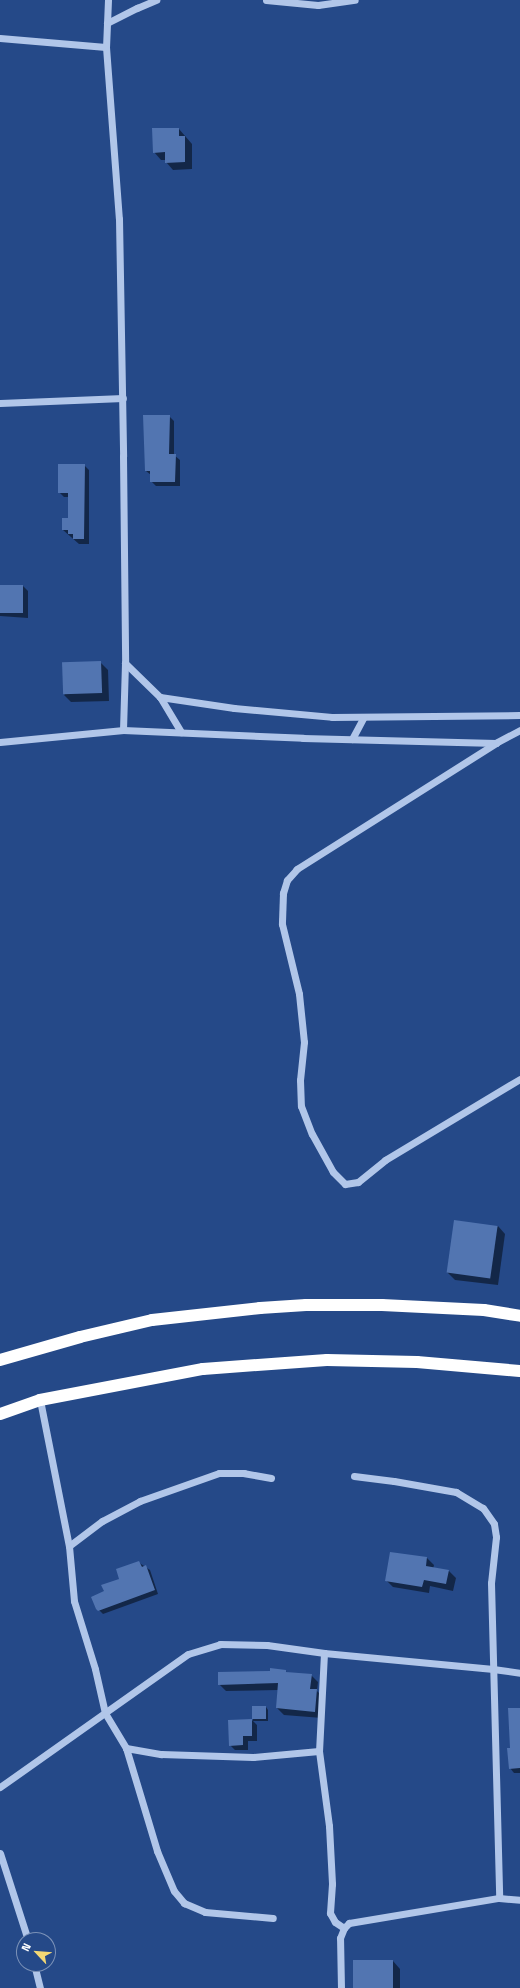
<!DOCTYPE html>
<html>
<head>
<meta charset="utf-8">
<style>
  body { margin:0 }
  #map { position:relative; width:520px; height:1988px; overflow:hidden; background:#254988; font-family:"Space Grotesk",sans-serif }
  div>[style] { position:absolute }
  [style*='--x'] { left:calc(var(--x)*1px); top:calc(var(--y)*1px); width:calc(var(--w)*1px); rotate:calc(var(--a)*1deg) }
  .shadow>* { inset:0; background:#0007 }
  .building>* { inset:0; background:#5275b1; transform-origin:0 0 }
  .minor>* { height:7px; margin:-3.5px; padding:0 3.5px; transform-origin:3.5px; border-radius:3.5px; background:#b1c6e9 }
  .highway>* { height:12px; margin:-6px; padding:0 6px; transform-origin:6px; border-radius:6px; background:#fff }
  span { translate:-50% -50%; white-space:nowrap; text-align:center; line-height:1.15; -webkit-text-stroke:3px #254988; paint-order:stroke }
  .north { position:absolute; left:16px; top:1932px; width:40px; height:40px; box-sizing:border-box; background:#254988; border:1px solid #7c92b8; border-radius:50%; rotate:296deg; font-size:11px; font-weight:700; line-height:16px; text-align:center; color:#fff }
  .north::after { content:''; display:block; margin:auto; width:14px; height:18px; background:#f3d875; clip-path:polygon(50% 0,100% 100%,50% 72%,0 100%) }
</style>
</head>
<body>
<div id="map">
  <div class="shadow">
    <i style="clip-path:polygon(179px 129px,192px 144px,192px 169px,173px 170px,166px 162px,166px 160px,161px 160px,154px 152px)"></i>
    <i style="clip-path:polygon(169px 416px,174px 421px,174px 455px,180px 460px,180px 486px,156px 486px,151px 481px,151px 475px,146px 471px)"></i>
    <i style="clip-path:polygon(84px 465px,89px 470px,89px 544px,79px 544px,63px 530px,63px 519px,69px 519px,69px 497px,64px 497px,59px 492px)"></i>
    <i style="clip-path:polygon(0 586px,23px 586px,28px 591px,28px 618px,0 616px)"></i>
    <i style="clip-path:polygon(100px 662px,108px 670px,109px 701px,71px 702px,64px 695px)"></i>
    <i style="clip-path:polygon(498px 1226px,505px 1234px,498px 1285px,455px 1280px,447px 1272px)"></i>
    <i style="clip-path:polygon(391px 1553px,427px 1558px,434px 1565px,433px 1569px,449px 1571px,456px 1578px,453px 1591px,430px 1586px,429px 1593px,393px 1587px,386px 1580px)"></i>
    <i style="clip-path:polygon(138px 1562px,150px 1570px,158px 1594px,103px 1614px,99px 1610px,105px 1592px)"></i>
    <i style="clip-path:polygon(285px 1671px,288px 1673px,311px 1675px,318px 1682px,317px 1691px,323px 1697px,322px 1718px,284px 1715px,277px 1708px,278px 1690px,226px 1691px,219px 1684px)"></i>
    <i style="clip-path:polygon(253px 1707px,266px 1707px,268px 1710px,268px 1721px,253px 1721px)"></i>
    <i style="clip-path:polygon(520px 1709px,520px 1773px,514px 1773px,510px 1768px,511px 1749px)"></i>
    <i style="clip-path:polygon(252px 1720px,257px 1725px,257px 1741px,248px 1741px,248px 1750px,235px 1750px,230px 1745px)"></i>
    <i style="clip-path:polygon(393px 1961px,400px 1969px,400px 1988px,354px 1988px)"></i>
  </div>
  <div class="building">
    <i style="clip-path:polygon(152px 128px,179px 128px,179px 136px,185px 136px,185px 162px,165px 163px,165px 152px,153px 153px)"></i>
    <i style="clip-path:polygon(143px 415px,170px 415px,169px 454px,176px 454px,175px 482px,150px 482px,150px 471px,145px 471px)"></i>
    <i style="clip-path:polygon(58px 464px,85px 464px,84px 539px,73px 539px,73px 534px,68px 534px,68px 530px,62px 530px,62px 518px,68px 518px,68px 493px,58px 493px)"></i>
    <i style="left:0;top:585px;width:23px;height:28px"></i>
    <i style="left:101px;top:661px;width:32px;height:39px;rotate:88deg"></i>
    <i style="left:454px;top:1220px;width:44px;height:53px;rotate:8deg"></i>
    <i style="clip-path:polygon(390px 1552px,427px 1557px,426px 1566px,449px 1570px,446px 1584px,424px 1580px,422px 1587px,385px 1581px)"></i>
    <i style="clip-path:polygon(139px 1561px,142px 1567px,146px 1565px,155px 1590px,98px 1611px,96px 1609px,91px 1597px,104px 1591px,101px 1585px,119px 1579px,116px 1569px)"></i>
    <i style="clip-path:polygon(270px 1668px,286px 1670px,286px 1672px,312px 1674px,310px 1689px,317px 1689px,315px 1712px,276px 1708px,278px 1683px,218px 1685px,218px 1672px,270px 1671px)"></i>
    <i style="left:252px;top:1706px;width:14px;height:13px"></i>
    <i style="clip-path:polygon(508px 1708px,520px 1708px,520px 1768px,509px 1769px,507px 1748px,510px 1748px)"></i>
    <i style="clip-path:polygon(252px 1719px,252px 1736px,243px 1736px,243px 1745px,229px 1746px,228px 1720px)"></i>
    <i style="left:393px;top:1960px;width:28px;height:40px;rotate:90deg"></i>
  </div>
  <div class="minor">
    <i style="--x:108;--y:0;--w:47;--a:92.4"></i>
    <i style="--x:106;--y:47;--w:172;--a:85.7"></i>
    <i style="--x:119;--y:219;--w:237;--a:89"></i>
    <i style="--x:123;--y:456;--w:207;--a:89.4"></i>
    <i style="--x:125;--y:663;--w:67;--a:91.7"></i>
    <i style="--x:123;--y:730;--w:180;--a:2.5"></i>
    <i style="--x:303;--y:738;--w:193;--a:1.5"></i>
    <i style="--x:266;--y:0;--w:52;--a:5.5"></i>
    <i style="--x:318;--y:5;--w:37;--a:-8"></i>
    <i style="--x:107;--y:23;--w:34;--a:-27"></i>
    <i style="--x:137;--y:8;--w:21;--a:-23"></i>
    <i style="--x:0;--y:38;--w:106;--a:4.9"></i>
    <i style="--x:0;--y:403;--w:123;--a:-2.3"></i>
    <i style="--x:125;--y:663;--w:49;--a:44.2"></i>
    <i style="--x:160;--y:697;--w:41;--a:59"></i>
    <i style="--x:160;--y:697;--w:75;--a:8.5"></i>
    <i style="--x:234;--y:708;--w:98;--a:5.2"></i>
    <i style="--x:332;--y:717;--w:188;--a:-0.6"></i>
    <i style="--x:520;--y:730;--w:27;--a:152"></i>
    <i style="--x:496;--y:743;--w:236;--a:147.7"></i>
    <i style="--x:297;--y:869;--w:15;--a:132"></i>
    <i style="--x:287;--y:880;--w:14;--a:107"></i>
    <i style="--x:283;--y:893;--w:31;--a:92"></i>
    <i style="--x:282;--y:924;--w:72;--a:76.3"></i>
    <i style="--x:299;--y:994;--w:48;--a:84.1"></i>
    <i style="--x:304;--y:1042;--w:38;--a:96"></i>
    <i style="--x:300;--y:1080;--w:26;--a:88"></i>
    <i style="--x:301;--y:1106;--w:30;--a:69"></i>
    <i style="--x:312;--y:1134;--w:43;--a:61.1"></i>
    <i style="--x:333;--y:1172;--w:17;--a:45"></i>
    <i style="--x:345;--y:1184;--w:13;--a:-9"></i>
    <i style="--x:358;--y:1182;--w:35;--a:-39"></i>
    <i style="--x:385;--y:1160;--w:157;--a:-31"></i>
    <i style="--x:352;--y:739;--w:24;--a:-62"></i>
    <i style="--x:0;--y:742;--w:124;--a:-5.6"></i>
    <i style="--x:40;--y:1400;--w:149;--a:78.8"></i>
    <i style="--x:354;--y:1476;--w:40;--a:7.1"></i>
    <i style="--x:394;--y:1481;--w:63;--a:10.1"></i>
    <i style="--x:456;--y:1492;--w:31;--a:31"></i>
    <i style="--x:483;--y:1508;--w:19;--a:55"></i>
    <i style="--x:494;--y:1524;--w:13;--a:81"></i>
    <i style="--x:496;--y:1537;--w:46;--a:96.2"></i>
    <i style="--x:491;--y:1583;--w:315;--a:88.5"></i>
    <i style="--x:271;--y:1478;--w:27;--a:-170"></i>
    <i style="--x:244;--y:1473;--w:25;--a:180"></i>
    <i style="--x:219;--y:1473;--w:84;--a:160.5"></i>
    <i style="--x:140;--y:1501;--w:43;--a:152.2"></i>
    <i style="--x:102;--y:1521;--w:41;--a:142.9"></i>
    <i style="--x:69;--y:1546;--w:55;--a:84.8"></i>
    <i style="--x:74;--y:1601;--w:71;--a:72.8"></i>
    <i style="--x:95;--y:1669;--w:45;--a:77.2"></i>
    <i style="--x:105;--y:1713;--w:41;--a:59"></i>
    <i style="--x:126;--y:1748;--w:108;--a:73.2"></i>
    <i style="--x:157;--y:1851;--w:43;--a:67"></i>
    <i style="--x:174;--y:1891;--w:16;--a:50"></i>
    <i style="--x:184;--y:1903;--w:23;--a:23"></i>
    <i style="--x:205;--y:1912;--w:68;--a:5"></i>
    <i style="--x:324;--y:1653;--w:98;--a:92.9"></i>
    <i style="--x:319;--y:1751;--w:76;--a:82.4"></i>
    <i style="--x:329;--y:1826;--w:58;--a:87"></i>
    <i style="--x:332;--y:1884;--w:29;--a:94"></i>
    <i style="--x:330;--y:1913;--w:10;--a:61"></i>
    <i style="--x:335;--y:1922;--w:11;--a:34"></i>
    <i style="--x:126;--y:1748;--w:36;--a:10"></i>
    <i style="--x:161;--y:1754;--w:92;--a:1.9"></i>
    <i style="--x:253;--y:1757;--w:66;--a:-5.2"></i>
    <i style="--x:0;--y:1787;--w:230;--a:-35.3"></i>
    <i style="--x:188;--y:1654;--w:34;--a:-17"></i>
    <i style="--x:220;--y:1644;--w:47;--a:1.2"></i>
    <i style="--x:267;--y:1645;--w:58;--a:8"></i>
    <i style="--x:324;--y:1653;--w:170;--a:5.4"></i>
    <i style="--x:493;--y:1669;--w:27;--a:8"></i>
    <i style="--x:0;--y:1853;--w:91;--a:72.2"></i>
    <i style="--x:34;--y:1964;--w:25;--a:76"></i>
    <i style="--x:341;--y:1988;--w:50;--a:-91.1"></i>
    <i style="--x:340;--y:1938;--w:11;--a:-68"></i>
    <i style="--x:344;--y:1928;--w:7;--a:-45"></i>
    <i style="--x:349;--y:1923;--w:152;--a:-9.5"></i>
    <i style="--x:499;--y:1898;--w:21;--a:5"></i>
  </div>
  <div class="highway">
    <i style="--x:0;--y:1360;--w:83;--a:-16"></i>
    <i style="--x:80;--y:1337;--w:74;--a:-13.3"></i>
    <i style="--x:152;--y:1320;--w:109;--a:-6.3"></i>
    <i style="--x:260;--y:1308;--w:46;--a:-3.7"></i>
    <i style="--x:306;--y:1305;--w:76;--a:0"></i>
    <i style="--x:382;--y:1305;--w:102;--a:2.8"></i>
    <i style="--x:484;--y:1310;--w:36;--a:9"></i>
    <i style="--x:0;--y:1414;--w:42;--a:-19.3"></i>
    <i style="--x:40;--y:1400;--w:166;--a:-10.8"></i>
    <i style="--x:203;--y:1369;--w:124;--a:-4.2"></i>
    <i style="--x:327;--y:1360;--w:90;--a:1.3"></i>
    <i style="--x:417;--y:1362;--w:103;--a:5"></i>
  </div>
  <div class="north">N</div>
</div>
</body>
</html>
